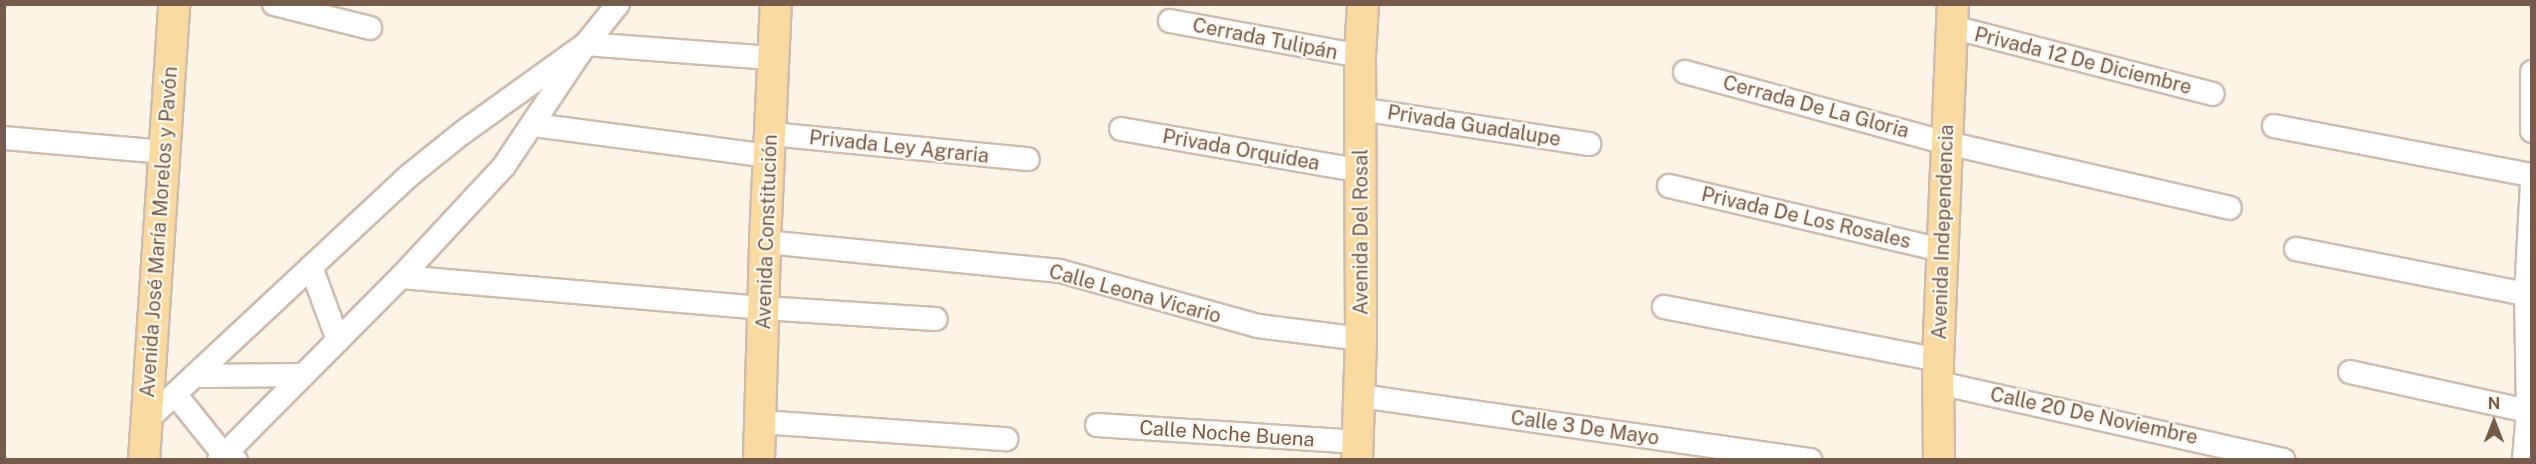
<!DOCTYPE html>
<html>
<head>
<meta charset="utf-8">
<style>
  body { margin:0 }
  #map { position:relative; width:2536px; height:464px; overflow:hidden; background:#fcf4e7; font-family:"Public Sans",sans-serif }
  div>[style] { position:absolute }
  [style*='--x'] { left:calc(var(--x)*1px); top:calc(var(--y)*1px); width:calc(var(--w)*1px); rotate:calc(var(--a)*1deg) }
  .roads { filter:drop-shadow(2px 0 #cebcad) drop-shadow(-2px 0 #cebcad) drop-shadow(0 2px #cebcad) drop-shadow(0 -2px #cebcad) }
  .minor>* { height:22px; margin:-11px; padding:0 11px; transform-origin:11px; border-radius:11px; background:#fff }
  .major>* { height:30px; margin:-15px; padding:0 15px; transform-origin:15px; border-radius:15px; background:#f9daa0 }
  span { translate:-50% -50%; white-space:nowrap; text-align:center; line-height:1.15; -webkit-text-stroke:4.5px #fff8ed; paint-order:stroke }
  .street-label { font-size:20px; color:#755b4b }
  .frame { position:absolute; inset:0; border:6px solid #755b4b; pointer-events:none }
  .north { position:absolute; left:2464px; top:392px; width:60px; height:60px; -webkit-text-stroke:4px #fff8ed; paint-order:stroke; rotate:0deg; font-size:16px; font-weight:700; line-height:24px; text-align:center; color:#755b4b }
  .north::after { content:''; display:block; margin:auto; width:21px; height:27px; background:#755b4b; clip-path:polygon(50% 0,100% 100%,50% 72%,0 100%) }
</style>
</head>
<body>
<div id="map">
  <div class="roads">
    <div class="minor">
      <i style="--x:274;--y:4;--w:99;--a:14"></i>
      <i style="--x:1170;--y:21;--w:193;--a:10.4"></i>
      <i style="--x:1952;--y:27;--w:269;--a:14.4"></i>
      <i style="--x:1685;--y:72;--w:271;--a:15.2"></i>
      <i style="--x:1947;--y:143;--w:290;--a:12.9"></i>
      <i style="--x:2532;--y:72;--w:59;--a:90"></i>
      <i style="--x:1360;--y:109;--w:232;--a:8.7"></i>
      <i style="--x:534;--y:125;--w:238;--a:7.5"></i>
      <i style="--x:2274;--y:126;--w:263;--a:10.8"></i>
      <i style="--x:1121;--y:129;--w:244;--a:9.9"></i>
      <i style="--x:771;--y:134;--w:258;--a:5.6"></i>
      <i style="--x:4;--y:138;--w:161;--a:5"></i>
      <i style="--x:1669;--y:186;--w:280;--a:13.2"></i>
      <i style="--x:765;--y:242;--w:296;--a:5.6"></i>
      <i style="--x:1060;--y:271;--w:205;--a:15.5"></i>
      <i style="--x:1258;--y:326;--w:104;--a:7.2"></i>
      <i style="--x:2296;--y:249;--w:234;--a:11.1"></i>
      <i style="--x:311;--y:267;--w:78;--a:69.7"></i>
      <i style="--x:401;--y:277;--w:364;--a:4.9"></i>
      <i style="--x:764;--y:308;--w:172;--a:3.7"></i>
      <i style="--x:1664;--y:307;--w:279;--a:10.9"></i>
      <i style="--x:2350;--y:372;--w:182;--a:12.4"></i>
      <i style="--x:194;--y:376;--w:109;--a:-0.5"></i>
      <i style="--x:1939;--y:383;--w:353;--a:12.6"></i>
      <i style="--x:175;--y:394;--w:78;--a:51.2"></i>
      <i style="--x:224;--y:455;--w:13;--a:23"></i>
      <i style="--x:1360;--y:396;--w:455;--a:8.1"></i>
      <i style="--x:147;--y:420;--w:361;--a:-43"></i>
      <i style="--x:411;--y:174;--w:65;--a:-38.8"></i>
      <i style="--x:462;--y:133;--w:153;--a:-35.7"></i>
      <i style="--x:586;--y:44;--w:188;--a:4.3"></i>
      <i style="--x:761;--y:422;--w:246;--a:4"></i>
      <i style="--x:1097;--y:425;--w:262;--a:3.7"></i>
      <i style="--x:219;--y:460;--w:258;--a:-45.2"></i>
      <i style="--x:401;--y:277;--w:151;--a:-47.1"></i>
      <i style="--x:504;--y:166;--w:147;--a:-56.1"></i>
      <i style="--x:586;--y:44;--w:51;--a:-51.3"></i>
      <i style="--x:2524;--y:460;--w:49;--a:-85.3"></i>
      <i style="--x:2528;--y:411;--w:117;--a:-91"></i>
      <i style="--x:2526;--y:294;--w:110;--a:-86.9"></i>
    </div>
    <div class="major">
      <i style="--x:144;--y:460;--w:457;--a:-86.2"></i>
      <i style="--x:759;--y:460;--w:218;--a:-88.4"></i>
      <i style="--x:765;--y:242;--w:238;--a:-87.4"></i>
      <i style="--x:1357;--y:460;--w:121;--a:-88.1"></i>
      <i style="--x:1361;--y:339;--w:283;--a:-90.2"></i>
      <i style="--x:1360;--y:56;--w:52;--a:-86.7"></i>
      <i style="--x:1939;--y:460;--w:100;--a:-90.6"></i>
      <i style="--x:1938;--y:360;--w:356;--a:-87.6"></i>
    </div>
  </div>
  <div class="street-label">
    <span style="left:1265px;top:39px;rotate:11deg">Cerrada Tulipán</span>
    <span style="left:2083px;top:61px;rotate:14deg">Privada 12 De Diciembre</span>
    <span style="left:1816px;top:107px;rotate:15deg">Cerrada De La Gloria</span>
    <span style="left:1474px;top:126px;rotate:9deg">Privada Guadalupe</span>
    <span style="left:899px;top:147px;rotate:6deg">Privada Ley Agraria</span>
    <span style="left:1241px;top:150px;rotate:10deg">Privada Orquídea</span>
    <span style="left:1806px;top:218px;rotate:13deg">Privada De Los Rosales</span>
    <span style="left:159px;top:232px;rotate:-86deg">Avenida José María Morelos y Pavón</span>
    <span style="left:767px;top:232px;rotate:-88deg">Avenida Constitución</span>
    <span style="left:1361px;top:232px;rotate:-90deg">Avenida Del Rosal</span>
    <span style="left:1943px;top:232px;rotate:-88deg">Avenida Independencia</span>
    <span style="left:1135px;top:294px;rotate:15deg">Calle Leona Vicario</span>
    <span style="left:2094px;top:416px;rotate:12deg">Calle 20 De Noviembre</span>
    <span style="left:1585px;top:428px;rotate:8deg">Calle 3 De Mayo</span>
    <span style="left:1227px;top:434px;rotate:4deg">Calle Noche Buena</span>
  </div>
  <div class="frame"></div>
  <div class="north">N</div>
</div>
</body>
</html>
